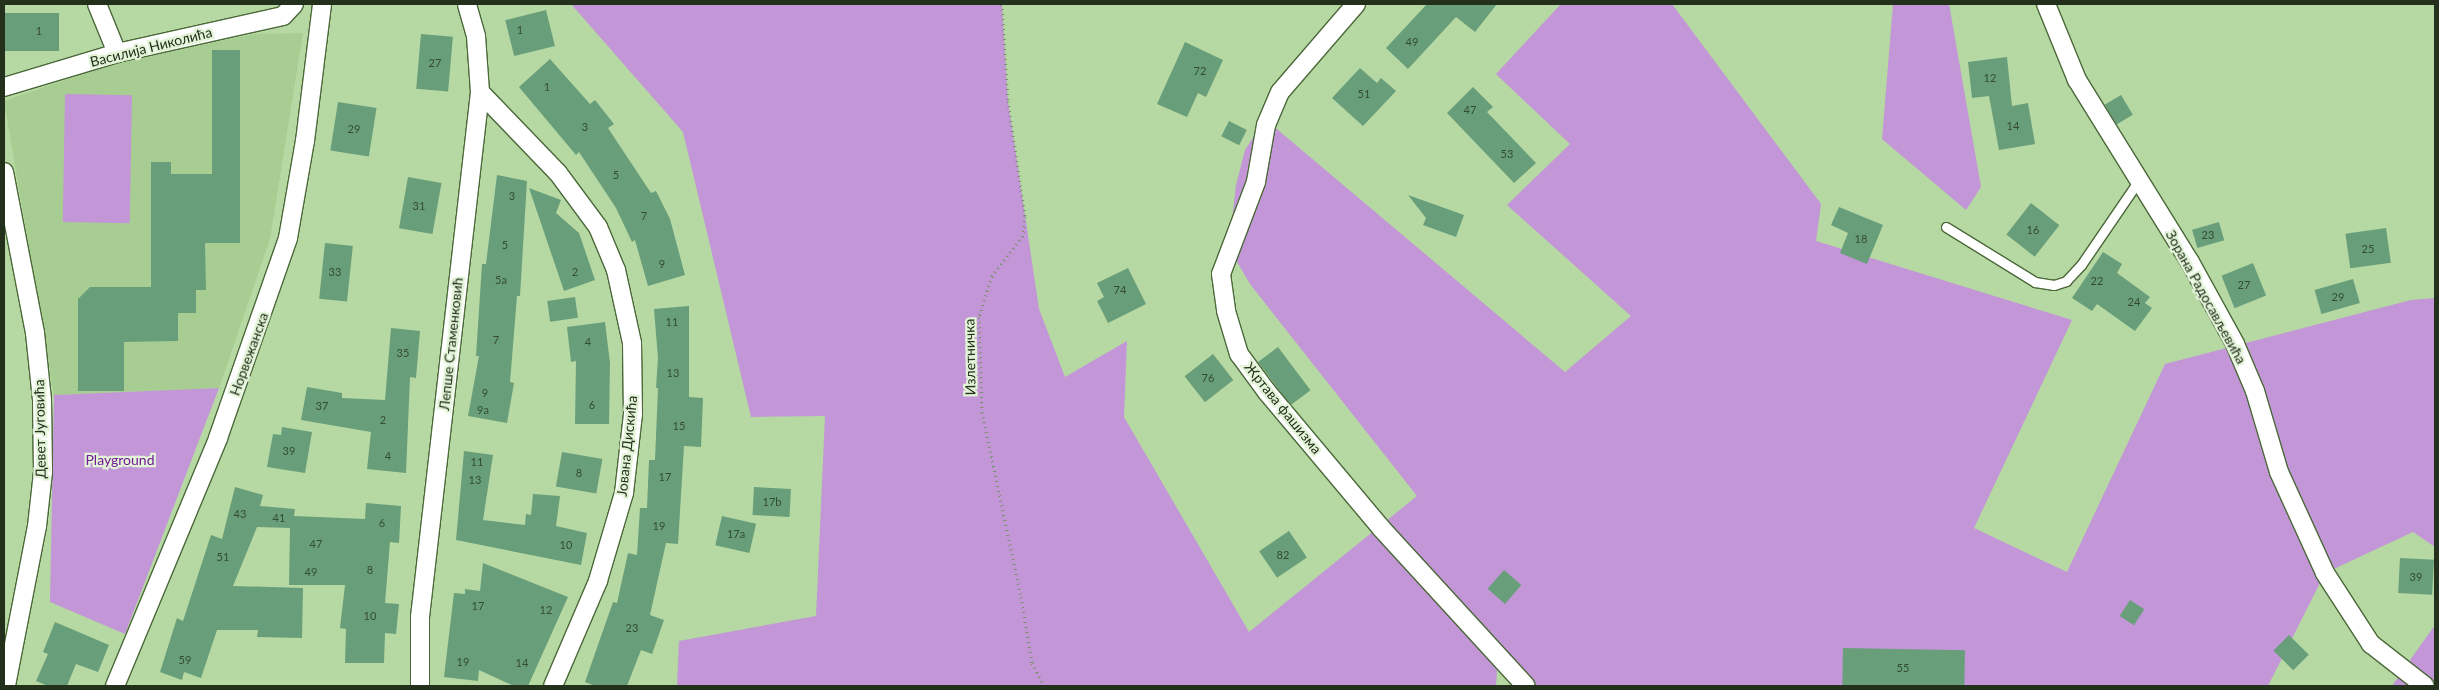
<!DOCTYPE html>
<html>
<head>
<meta charset="utf-8">
<style>
  body { margin:0 }
  #map { position:relative; width:2439px; height:690px; overflow:hidden; background:#b6d8a3; font-family:Lato,sans-serif }
  div>[style] { position:absolute }
  [style*='--x'] { left:calc(var(--x)*1px); top:calc(var(--y)*1px); width:calc(var(--w)*1px); rotate:calc(var(--a)*1deg) }
  .built>* { inset:0; background:#a8cd92 }
  .green>* { inset:0; background:#c296d7; transform-origin:0 0 }
  .building>* { inset:0; background:#689f7a; transform-origin:0 0 }
  .path>* { height:3px; margin-top:-1.5px; transform-origin:0; background:repeating-linear-gradient(90deg,#78916a 0 1px,transparent 0 5px) }
  .roads { filter:drop-shadow(1px 0 #4b6839) drop-shadow(-1px 0 #4b6839) drop-shadow(0 1px #4b6839) drop-shadow(0 -1px #4b6839) }
  .service>* { height:9px; margin:-4.5px; padding:0 4.5px; transform-origin:4.5px; border-radius:4.5px; background:#fff }
  .minor>* { height:18px; margin:-9px; padding:0 9px; transform-origin:9px; border-radius:9px; background:#fff }
  span { translate:-50% -50%; white-space:nowrap; text-align:center; line-height:1.15; -webkit-text-stroke:4.5px #e2f3d8; paint-order:stroke }
  .number-label { font-size:11px; color:#344c33 }
  .number-label span { -webkit-text-stroke-width:0 }
  .street-label { font-size:14px; color:#23301b }
  .park-label { font-size:14px; color:#731995 }
  .frame { position:absolute; inset:0; border:5px solid #23301b; pointer-events:none }
</style>
</head>
<body>
<div id="map">
  <div class="built">
    <i style="clip-path:polygon(303px 33px,270px 239px,219px 388px,54px 395px,4px 101px,115px 63px,254px 34px)"></i>
  </div>
  <div class="green">
    <i style="clip-path:polygon(571px 4px,1002px 4px,1008px 101px,1039px 309px,1065px 377px,1127px 341px,1124px 417px,1249px 632px,1417px 496px,1250px 284px,1229px 248px,1236px 185px,1245px 150px,1265px 119px,1565px 372px,1631px 316px,1507px 205px,1570px 144px,1496px 74px,1561px 4px,1672px 4px,1821px 204px,1816px 241px,2072px 320px,1974px 528px,2067px 572px,2165px 364px,2411px 300px,2435px 298px,2435px 547px,2413px 532px,2325px 573px,2268px 686px,1526px 686px,1498px 656px,1496px 686px,677px 686px,679px 641px,816px 616px,825px 416px,751px 417px,683px 132px)"></i>
    <i style="clip-path:polygon(1893px 4px,1949px 4px,1981px 187px,1966px 210px,1882px 139px)"></i>
    <i style="left:65px;top:94px;width:67px;height:128px;rotate:1deg"></i>
    <i style="clip-path:polygon(219px 388px,125px 634px,50px 602px,54px 395px)"></i>
    <i style="clip-path:polygon(2435px 625px,2435px 686px,2392px 686px,2403px 670px)"></i>
  </div>
  <div class="building">
    <i style="clip-path:polygon(1427px 4px,1497px 4px,1475px 32px,1456px 17px,1408px 69px,1386px 48px)"></i>
    <i style="left:546px;top:10px;width:37px;height:42px;rotate:76deg"></i>
    <i style="left:59px;top:13px;width:38px;height:55px;rotate:90deg"></i>
    <i style="left:421px;top:34px;width:32px;height:55px;rotate:5deg"></i>
    <i style="clip-path:polygon(1185px 42px,1223px 60px,1206px 97px,1198px 93px,1187px 117px,1157px 104px)"></i>
    <i style="clip-path:polygon(212px 50px,240px 50px,240px 243px,205px 243px,206px 290px,196px 290px,196px 313px,178px 313px,178px 341px,124px 342px,124px 391px,78px 391px,78px 299px,90px 287px,151px 287px,151px 162px,171px 162px,171px 174px,212px 174px)"></i>
    <i style="clip-path:polygon(2007px 57px,2012px 106px,2028px 103px,2035px 144px,1999px 150px,1989px 96px,1972px 98px,1968px 62px)"></i>
    <i style="clip-path:polygon(550px 59px,590px 104px,595px 100px,614px 124px,608px 128px,651px 193px,656px 191px,670px 219px,685px 275px,648px 286px,635px 240px,632px 242px,616px 208px,579px 152px,576px 155px,519px 87px)"></i>
    <i style="clip-path:polygon(1360px 68px,1377px 83px,1381px 78px,1396px 91px,1363px 126px,1332px 98px)"></i>
    <i style="clip-path:polygon(1473px 87px,1493px 107px,1487px 112px,1536px 163px,1514px 183px,1447px 113px)"></i>
    <i style="left:2121px;top:95px;width:23px;height:19px;rotate:59deg"></i>
    <i style="left:338px;top:102px;width:39px;height:49px;rotate:9deg"></i>
    <i style="left:1229px;top:121px;width:20px;height:17px;rotate:27deg"></i>
    <i style="clip-path:polygon(497px 175px,527px 181px,520px 296px,517px 296px,510px 382px,514px 383px,507px 423px,468px 416px,479px 356px,476px 356px,482px 264px,486px 264px)"></i>
    <i style="left:408px;top:177px;width:34px;height:52px;rotate:10deg"></i>
    <i style="clip-path:polygon(529px 188px,561px 200px,556px 213px,579px 233px,595px 280px,564px 291px)"></i>
    <i style="clip-path:polygon(1408px 195px,1464px 215px,1456px 237px,1423px 225px,1426px 218px)"></i>
    <i style="left:2031px;top:203px;width:36px;height:40px;rotate:38deg"></i>
    <i style="clip-path:polygon(1839px 207px,1883px 225px,1867px 264px,1840px 253px,1848px 233px,1831px 225px)"></i>
    <i style="left:2219px;top:222px;width:19px;height:28px;rotate:74deg"></i>
    <i style="left:2386px;top:228px;width:35px;height:41px;rotate:82deg"></i>
    <i style="left:325px;top:243px;width:28px;height:56px;rotate:6deg"></i>
    <i style="clip-path:polygon(2103px 252px,2122px 264px,2117px 273px,2150px 297px,2145px 303px,2152px 308px,2135px 331px,2097px 304px,2092px 311px,2072px 298px)"></i>
    <i style="left:2253px;top:263px;width:35px;height:34px;rotate:68deg"></i>
    <i style="clip-path:polygon(1128px 268px,1146px 304px,1108px 323px,1097px 301px,1104px 297px,1097px 283px)"></i>
    <i style="left:2353px;top:279px;width:25px;height:40px;rotate:74deg"></i>
    <i style="left:575px;top:297px;width:21px;height:28px;rotate:82deg"></i>
    <i style="clip-path:polygon(689px 306px,689px 397px,703px 398px,701px 447px,684px 446px,678px 544px,666px 543px,650px 615px,664px 620px,652px 654px,641px 650px,627px 686px,595px 686px,585px 682px,613px 602px,617px 603px,628px 553px,637px 555px,640px 508px,647px 508px,649px 460px,655px 460px,658px 388px,656px 388px,658px 358px,654px 309px)"></i>
    <i style="clip-path:polygon(605px 322px,610px 363px,609px 424px,575px 424px,576px 361px,571px 362px,567px 327px)"></i>
    <i style="clip-path:polygon(391px 328px,420px 331px,416px 378px,410px 377px,406px 473px,367px 469px,371px 432px,301px 420px,307px 387px,342px 393px,342px 398px,385px 400px)"></i>
    <i style="left:1278px;top:347px;width:54px;height:25px;rotate:53deg"></i>
    <i style="left:1213px;top:354px;width:33px;height:36px;rotate:52deg"></i>
    <i style="clip-path:polygon(282px 427px,312px 432px,305px 473px,267px 467px,273px 434px,281px 435px)"></i>
    <i style="clip-path:polygon(464px 451px,493px 455px,483px 520px,525px 525px,526px 514px,531px 515px,533px 494px,560px 496px,556px 526px,587px 533px,581px 565px,456px 540px)"></i>
    <i style="left:562px;top:452px;width:41px;height:35px;rotate:10deg"></i>
    <i style="clip-path:polygon(235px 487px,263px 495px,260px 506px,295px 509px,294px 516px,365px 519px,366px 503px,401px 506px,399px 543px,390px 542px,385px 603px,399px 604px,396px 634px,385px 633px,384px 663px,345px 663px,346px 629px,340px 628px,345px 585px,289px 585px,290px 528px,257px 527px,233px 586px,303px 588px,302px 638px,257px 637px,258px 630px,217px 630px,201px 678px,184px 672px,182px 680px,160px 672px,177px 618px,183px 621px,211px 535px,222px 539px)"></i>
    <i style="left:754px;top:487px;width:37px;height:28px;rotate:3deg"></i>
    <i style="left:722px;top:516px;width:35px;height:30px;rotate:13deg"></i>
    <i style="left:1289px;top:531px;width:32px;height:36px;rotate:56deg"></i>
    <i style="left:2400px;top:558px;width:34px;height:35px;rotate:3deg"></i>
    <i style="clip-path:polygon(483px 563px,568px 597px,528px 686px,514px 686px,479px 670px,478px 681px,444px 677px,454px 593px,465px 594px,465px 589px,480px 591px)"></i>
    <i style="left:1504px;top:570px;width:23px;height:25px;rotate:41deg"></i>
    <i style="left:2130px;top:600px;width:17px;height:19px;rotate:33deg"></i>
    <i style="clip-path:polygon(55px 622px,109px 645px,98px 672px,76px 664px,67px 686px,48px 686px,36px 681px,48px 654px,43px 652px)"></i>
    <i style="left:2289px;top:635px;width:28px;height:22px;rotate:45deg"></i>
    <i style="left:1843px;top:648px;width:122px;height:38px;rotate:1deg"></i>
  </div>
  <div class="path">
    <i style="--x:1002;--y:4;--w:97;--a:86.5"></i>
    <i style="--x:1008;--y:101;--w:116;--a:81.6"></i>
    <i style="--x:1025;--y:216;--w:20;--a:96"></i>
    <i style="--x:1023;--y:236;--w:51;--a:127.8"></i>
    <i style="--x:992;--y:276;--w:43;--a:107.6"></i>
    <i style="--x:979;--y:317;--w:95;--a:88.2"></i>
    <i style="--x:982;--y:412;--w:189;--a:78.1"></i>
    <i style="--x:1021;--y:597;--w:67;--a:80.5"></i>
    <i style="--x:1032;--y:663;--w:26;--a:62"></i>
  </div>
  <div class="roads">
    <div class="service">
      <i style="--x:1946;--y:227;--w:105;--a:31.7"></i>
      <i style="--x:2035;--y:282;--w:19;--a:9"></i>
      <i style="--x:2054;--y:285;--w:13;--a:-18"></i>
      <i style="--x:2066;--y:281;--w:22;--a:-47"></i>
      <i style="--x:2081;--y:265;--w:103;--a:-55.7"></i>
    </div>
    <div class="minor">
      <i style="--x:97;--y:4;--w:53;--a:67.8"></i>
      <i style="--x:1356;--y:4;--w:116;--a:130.8"></i>
      <i style="--x:1280;--y:92;--w:36;--a:113"></i>
      <i style="--x:1266;--y:125;--w:58;--a:100"></i>
      <i style="--x:1256;--y:182;--w:98;--a:110.8"></i>
      <i style="--x:1221;--y:274;--w:37;--a:82"></i>
      <i style="--x:1226;--y:311;--w:45;--a:73.2"></i>
      <i style="--x:1239;--y:354;--w:47;--a:53.6"></i>
      <i style="--x:1267;--y:392;--w:177;--a:50"></i>
      <i style="--x:1381;--y:528;--w:214;--a:47.5"></i>
      <i style="--x:2046;--y:4;--w:82;--a:67.8"></i>
      <i style="--x:2077;--y:80;--w:214;--a:58.2"></i>
      <i style="--x:2190;--y:262;--w:94;--a:61.2"></i>
      <i style="--x:2235;--y:344;--w:51;--a:66.9"></i>
      <i style="--x:2255;--y:391;--w:84;--a:73.5"></i>
      <i style="--x:2279;--y:472;--w:111;--a:65.5"></i>
      <i style="--x:2325;--y:573;--w:85;--a:57.1"></i>
      <i style="--x:2371;--y:644;--w:68;--a:37.9"></i>
      <i style="--x:4;--y:87;--w:118;--a:-16.7"></i>
      <i style="--x:117;--y:53;--w:170;--a:-12.6"></i>
      <i style="--x:283;--y:16;--w:16;--a:-47"></i>
      <i style="--x:480;--y:92;--w:112;--a:46.1"></i>
      <i style="--x:558;--y:173;--w:67;--a:53.5"></i>
      <i style="--x:598;--y:227;--w:47;--a:67.3"></i>
      <i style="--x:616;--y:270;--w:75;--a:77.6"></i>
      <i style="--x:632;--y:343;--w:71;--a:89.2"></i>
      <i style="--x:633;--y:414;--w:80;--a:96.5"></i>
      <i style="--x:624;--y:493;--w:92;--a:106.5"></i>
      <i style="--x:598;--y:581;--w:114;--a:113.2"></i>
      <i style="--x:4;--y:172;--w:164;--a:79.1"></i>
      <i style="--x:35;--y:333;--w:67;--a:84"></i>
      <i style="--x:42;--y:400;--w:72;--a:89.2"></i>
      <i style="--x:43;--y:472;--w:54;--a:96.3"></i>
      <i style="--x:37;--y:526;--w:163;--a:101"></i>
      <i style="--x:115;--y:686;--w:269;--a:-67.4"></i>
      <i style="--x:218;--y:438;--w:212;--a:-70.7"></i>
      <i style="--x:288;--y:238;--w:98;--a:-80.1"></i>
      <i style="--x:305;--y:141;--w:138;--a:-82.9"></i>
      <i style="--x:420;--y:686;--w:69;--a:-90"></i>
      <i style="--x:420;--y:617;--w:528;--a:-83.48"></i>
      <i style="--x:480;--y:92;--w:56;--a:-94.1"></i>
      <i style="--x:476;--y:36;--w:33;--a:-106"></i>
    </div>
  </div>
  <div class="number-label">
    <span style="left:520px;top:30px">1</span>
    <span style="left:39px;top:31px">1</span>
    <span style="left:1412px;top:42px">49</span>
    <span style="left:435px;top:63px">27</span>
    <span style="left:1200px;top:71px">72</span>
    <span style="left:1990px;top:78px">12</span>
    <span style="left:547px;top:87px">1</span>
    <span style="left:1364px;top:94px">51</span>
    <span style="left:1470px;top:110px">47</span>
    <span style="left:2013px;top:126px">14</span>
    <span style="left:585px;top:127px">3</span>
    <span style="left:354px;top:129px">29</span>
    <span style="left:1507px;top:154px">53</span>
    <span style="left:616px;top:175px">5</span>
    <span style="left:512px;top:196px">3</span>
    <span style="left:419px;top:206px">31</span>
    <span style="left:644px;top:216px">7</span>
    <span style="left:2033px;top:230px">16</span>
    <span style="left:2208px;top:235px">23</span>
    <span style="left:1861px;top:239px">18</span>
    <span style="left:505px;top:245px">5</span>
    <span style="left:2368px;top:249px">25</span>
    <span style="left:662px;top:264px">9</span>
    <span style="left:335px;top:272px">33</span>
    <span style="left:575px;top:272px">2</span>
    <span style="left:501px;top:280px">5a</span>
    <span style="left:2097px;top:281px">22</span>
    <span style="left:2244px;top:285px">27</span>
    <span style="left:1120px;top:290px">74</span>
    <span style="left:2338px;top:297px">29</span>
    <span style="left:2134px;top:302px">24</span>
    <span style="left:672px;top:322px">11</span>
    <span style="left:496px;top:340px">7</span>
    <span style="left:588px;top:342px">4</span>
    <span style="left:403px;top:353px">35</span>
    <span style="left:673px;top:373px">13</span>
    <span style="left:1208px;top:378px">76</span>
    <span style="left:485px;top:393px">9</span>
    <span style="left:592px;top:405px">6</span>
    <span style="left:322px;top:406px">37</span>
    <span style="left:483px;top:410px">9a</span>
    <span style="left:383px;top:420px">2</span>
    <span style="left:679px;top:426px">15</span>
    <span style="left:289px;top:451px">39</span>
    <span style="left:388px;top:456px">4</span>
    <span style="left:477px;top:462px">11</span>
    <span style="left:579px;top:473px">8</span>
    <span style="left:665px;top:477px">17</span>
    <span style="left:475px;top:480px">13</span>
    <span style="left:772px;top:502px">17b</span>
    <span style="left:240px;top:514px">43</span>
    <span style="left:279px;top:518px">41</span>
    <span style="left:382px;top:523px">6</span>
    <span style="left:659px;top:526px">19</span>
    <span style="left:736px;top:534px">17a</span>
    <span style="left:316px;top:544px">47</span>
    <span style="left:566px;top:545px">10</span>
    <span style="left:1283px;top:555px">82</span>
    <span style="left:223px;top:557px">51</span>
    <span style="left:370px;top:570px">8</span>
    <span style="left:311px;top:572px">49</span>
    <span style="left:2416px;top:577px">39</span>
    <span style="left:478px;top:606px">17</span>
    <span style="left:546px;top:610px">12</span>
    <span style="left:370px;top:616px">10</span>
    <span style="left:632px;top:628px">23</span>
    <span style="left:185px;top:660px">59</span>
    <span style="left:463px;top:662px">19</span>
    <span style="left:522px;top:663px">14</span>
    <span style="left:1903px;top:668px">55</span>
  </div>
  <div class="street-label">
    <span style="left:151px;top:47px;rotate:-14deg">Василија Николића</span>
    <span style="left:2206px;top:297px;rotate:61deg">Зорана Радосављевића</span>
    <span style="left:451px;top:344px;rotate:-84deg">Лепше Стаменковић</span>
    <span style="left:249px;top:354px;rotate:-70deg">Норвежанска</span>
    <span style="left:970px;top:357px;rotate:-91deg">Излетничка</span>
    <span style="left:1283px;top:408px;rotate:51deg">Жртава фашизма</span>
    <span style="left:40px;top:429px;rotate:-91deg">Девет Југовића</span>
    <span style="left:627px;top:446px;rotate:-84deg">Јована Дискића</span>
  </div>
  <div class="park-label">
    <span style="left:120px;top:460px">Playground</span>
  </div>
  <div class="frame"></div>
</div>
</body>
</html>
